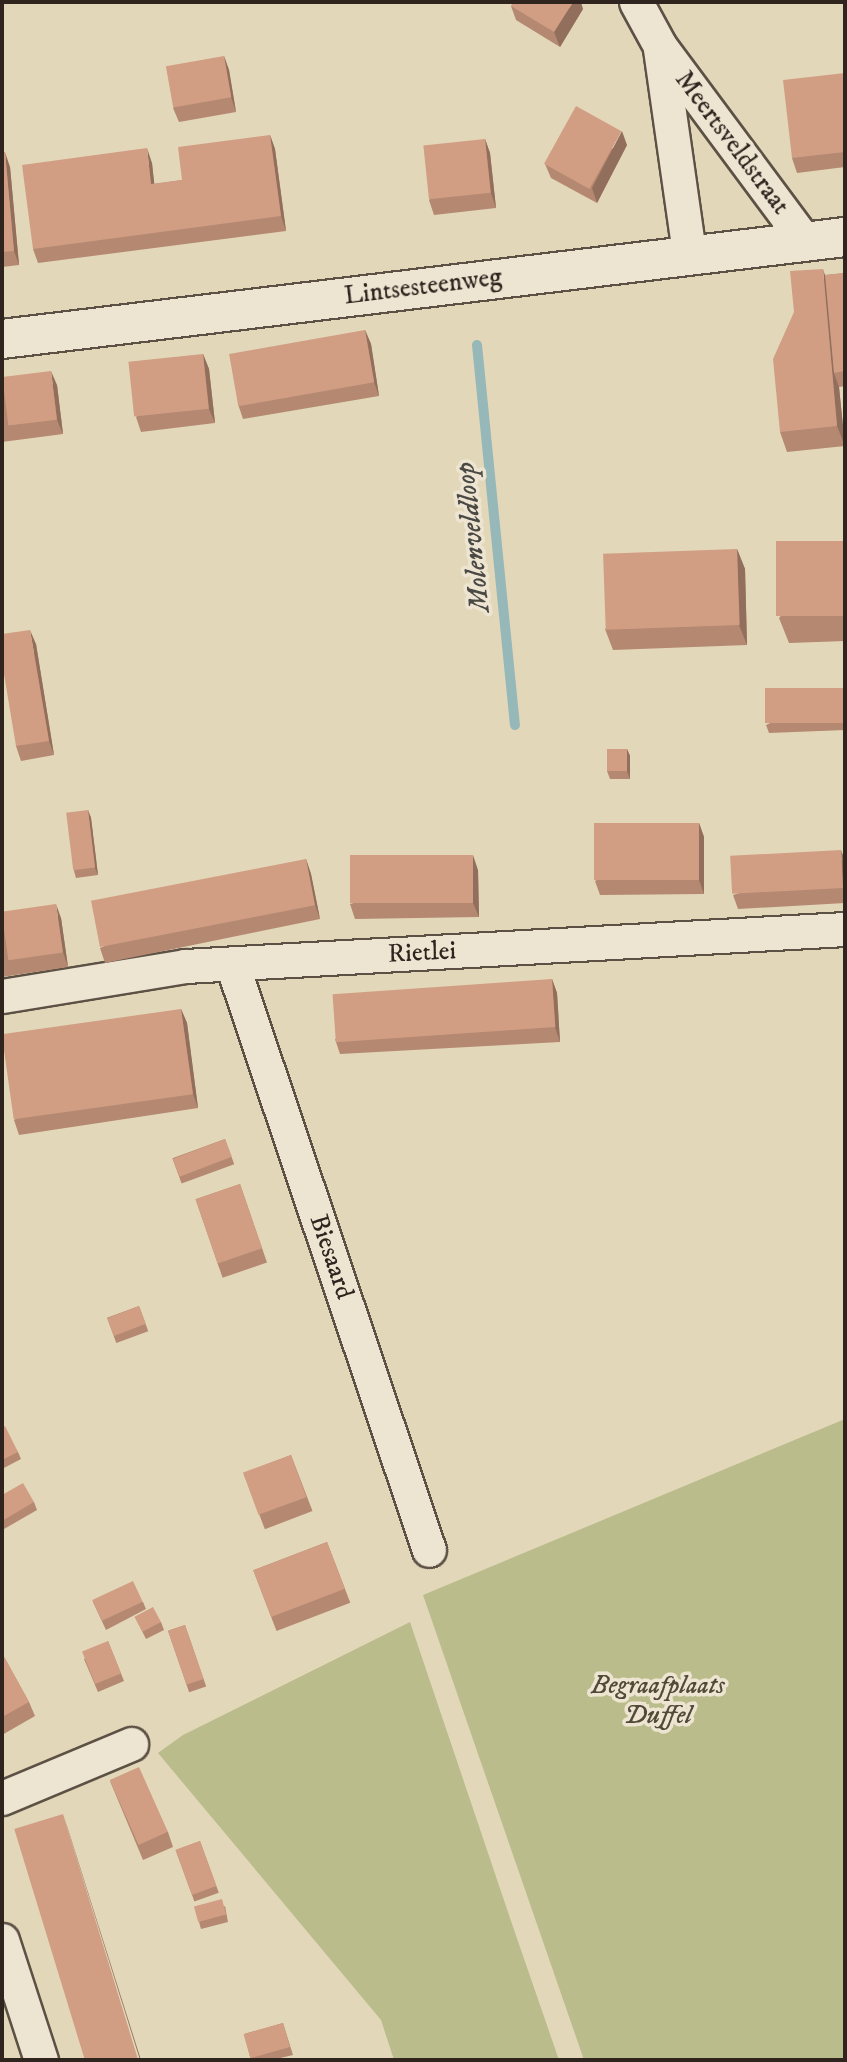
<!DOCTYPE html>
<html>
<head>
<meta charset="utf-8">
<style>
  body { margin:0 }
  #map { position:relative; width:847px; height:2062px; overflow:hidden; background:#e3d7ba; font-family:"IM FELL DW Pica",serif }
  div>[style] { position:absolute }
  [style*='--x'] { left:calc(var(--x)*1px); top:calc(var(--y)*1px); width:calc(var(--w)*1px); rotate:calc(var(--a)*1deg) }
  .green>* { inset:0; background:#babc8b }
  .stream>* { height:10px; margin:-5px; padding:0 5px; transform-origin:5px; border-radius:5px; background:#97b8b8 }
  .roads { filter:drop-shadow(2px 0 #5d5145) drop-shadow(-2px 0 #5d5145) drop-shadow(0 2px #5d5145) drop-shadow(0 -2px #5d5145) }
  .minor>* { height:33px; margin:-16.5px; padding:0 16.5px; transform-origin:16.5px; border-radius:16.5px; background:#ede5d2 }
  .tertiary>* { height:38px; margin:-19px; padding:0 19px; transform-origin:19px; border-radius:19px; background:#ede5d2 }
  .wall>* { inset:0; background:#b48871; transform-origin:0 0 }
  .shaded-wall>* { inset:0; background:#926f5c }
  .building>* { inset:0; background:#d19e83; transform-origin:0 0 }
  span { translate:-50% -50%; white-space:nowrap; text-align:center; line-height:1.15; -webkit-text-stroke:7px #ede5d2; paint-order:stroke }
  .street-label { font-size:26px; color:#30241e }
  .park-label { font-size:26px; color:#524a39; font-style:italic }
  .water-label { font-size:28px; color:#4a4944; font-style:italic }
  .frame { position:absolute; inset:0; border:4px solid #30241e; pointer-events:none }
</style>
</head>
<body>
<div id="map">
  <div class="green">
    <i style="clip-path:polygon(845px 1419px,845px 2060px,584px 2060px,423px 1595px)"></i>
    <i style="clip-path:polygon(410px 1622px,511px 1921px,559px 2060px,394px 2060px,381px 2020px,158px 1753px,183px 1735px)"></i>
  </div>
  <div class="stream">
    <i style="--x:477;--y:345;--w:382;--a:84.3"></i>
  </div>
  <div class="roads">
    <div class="minor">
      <i style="--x:636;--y:2;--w:50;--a:61.4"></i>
      <i style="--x:660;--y:46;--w:242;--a:53.4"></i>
      <i style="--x:660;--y:49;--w:206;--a:81.9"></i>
      <i style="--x:232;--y:964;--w:618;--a:71.42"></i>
      <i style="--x:2;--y:996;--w:185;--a:-9.3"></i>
      <i style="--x:185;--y:966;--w:661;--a:-3.21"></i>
      <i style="--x:2;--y:1798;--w:140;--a:-22.7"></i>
      <i style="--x:2;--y:1940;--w:126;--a:72"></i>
    </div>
    <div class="tertiary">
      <i style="--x:2;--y:339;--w:849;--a:-6.9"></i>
    </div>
  </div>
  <div class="wall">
    <i style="clip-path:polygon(511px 6px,583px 9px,560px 47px,516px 20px)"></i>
    <i style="clip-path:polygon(224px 56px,229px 70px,236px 112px,179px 122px,173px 108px)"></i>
    <i style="clip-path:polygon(845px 73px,845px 167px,797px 173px,792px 158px)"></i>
    <i style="clip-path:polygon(270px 135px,275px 149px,286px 231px,38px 263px,33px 249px,152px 163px,154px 184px,182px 180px)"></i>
    <i style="clip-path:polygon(485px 139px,490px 153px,496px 208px,434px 215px,429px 200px)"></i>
    <i style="clip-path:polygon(627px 145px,597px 203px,551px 178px,545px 164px)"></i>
    <i style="clip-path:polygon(2px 152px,10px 167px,19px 265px,2px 267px)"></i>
    <i style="clip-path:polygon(845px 273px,845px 386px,839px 387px,845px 446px,787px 452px,780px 432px,825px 275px)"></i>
    <i style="clip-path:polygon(365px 330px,371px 344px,379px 396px,243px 419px,238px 404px)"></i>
    <i style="clip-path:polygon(203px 354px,209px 369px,215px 423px,141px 432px,136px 417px)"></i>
    <i style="clip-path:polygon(2px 377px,57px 385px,63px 434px,2px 442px)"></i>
    <i style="clip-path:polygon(845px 541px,845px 641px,789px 643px,779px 618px)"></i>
    <i style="clip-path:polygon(737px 549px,745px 569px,747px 645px,613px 650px,605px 629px)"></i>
    <i style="clip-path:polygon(36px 644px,54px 755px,21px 761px,16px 746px)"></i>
    <i style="clip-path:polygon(845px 688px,845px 730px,769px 733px,766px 725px)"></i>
    <i style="clip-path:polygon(627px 749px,630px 756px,630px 779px,610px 779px,607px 771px)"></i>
    <i style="clip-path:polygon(88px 810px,91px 818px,98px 875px,76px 878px,74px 871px)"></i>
    <i style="clip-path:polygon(699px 823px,704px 837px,704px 894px,600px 895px,595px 881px)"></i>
    <i style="clip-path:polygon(306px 859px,311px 874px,320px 919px,105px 963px,100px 948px)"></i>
    <i style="clip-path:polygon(845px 860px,845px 903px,738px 909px,733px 895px)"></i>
    <i style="clip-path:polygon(478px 870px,479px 917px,355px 919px,350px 904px)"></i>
    <i style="clip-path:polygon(2px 912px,61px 918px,68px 967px,2px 977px)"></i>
    <i style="clip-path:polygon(552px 979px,557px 993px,560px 1042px,340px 1054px,335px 1039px)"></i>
    <i style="clip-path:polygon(181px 1009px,187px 1023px,198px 1108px,19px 1135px,14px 1120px)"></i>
    <i style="left:225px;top:1139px;width:27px;height:56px;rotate:70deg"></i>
    <i style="left:240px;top:1184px;width:83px;height:47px;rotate:71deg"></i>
    <i style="left:139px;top:1306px;width:27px;height:34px;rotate:70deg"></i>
    <i style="clip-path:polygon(2px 1428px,18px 1452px,21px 1459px,2px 1469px)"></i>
    <i style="left:291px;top:1455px;width:60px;height:51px;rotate:69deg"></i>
    <i style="clip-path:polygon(2px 1495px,34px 1502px,37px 1510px,4px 1529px,2px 1526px)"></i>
    <i style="left:327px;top:1542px;width:65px;height:79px;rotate:69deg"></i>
    <i style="clip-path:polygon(93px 1602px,143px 1602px,146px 1609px,106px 1630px)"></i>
    <i style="clip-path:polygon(135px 1617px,161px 1622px,164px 1630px,146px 1639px)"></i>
    <i style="left:185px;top:1625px;width:65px;height:18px;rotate:71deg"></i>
    <i style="clip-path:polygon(108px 1641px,124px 1681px,98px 1692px,84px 1659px)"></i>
    <i style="clip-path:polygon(2px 1653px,29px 1702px,35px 1716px,2px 1735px)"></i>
    <i style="clip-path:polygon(110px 1781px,168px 1832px,173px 1847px,143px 1860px)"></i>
    <i style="left:200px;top:1841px;width:55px;height:26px;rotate:70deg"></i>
    <i style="clip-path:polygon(225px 1906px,228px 1922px,201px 1929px,199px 1922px)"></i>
    <i style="clip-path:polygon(283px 2023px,293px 2055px,272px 2060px,251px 2060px,244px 2034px)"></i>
  </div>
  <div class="shaded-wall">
    <i style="clip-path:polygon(573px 2px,581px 2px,583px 9px,560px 47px,554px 32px)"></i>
    <i style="clip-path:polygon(224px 56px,229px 70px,236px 112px,231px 97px)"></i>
    <i style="clip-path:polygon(622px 131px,627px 145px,597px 203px,592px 188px)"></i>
    <i style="clip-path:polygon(270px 135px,275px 149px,286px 231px,281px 216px)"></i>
    <i style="clip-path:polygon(485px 139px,490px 153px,496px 208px,491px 193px)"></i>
    <i style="clip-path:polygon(147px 148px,152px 163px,156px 199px,151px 184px)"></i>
    <i style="clip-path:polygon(5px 152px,10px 167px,19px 265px,14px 251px)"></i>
    <i style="clip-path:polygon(823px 269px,830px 290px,834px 373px,839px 387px,845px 446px,837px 426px)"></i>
    <i style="clip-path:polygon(365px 330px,371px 344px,379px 396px,374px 382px)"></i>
    <i style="clip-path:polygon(203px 354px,209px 369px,215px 423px,209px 409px)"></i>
    <i style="clip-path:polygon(51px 371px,57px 385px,63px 434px,57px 420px)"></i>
    <i style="clip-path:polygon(737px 549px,745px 569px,747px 645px,739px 625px)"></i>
    <i style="clip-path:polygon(30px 630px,36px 644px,54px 755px,49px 741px)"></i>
    <i style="clip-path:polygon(627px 749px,630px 756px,630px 779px,627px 771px)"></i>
    <i style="clip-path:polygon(88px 810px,91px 818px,98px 875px,95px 868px)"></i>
    <i style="clip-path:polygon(699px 823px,704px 837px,704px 894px,699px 880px)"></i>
    <i style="clip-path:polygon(841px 850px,845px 860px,845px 895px,843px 888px)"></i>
    <i style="clip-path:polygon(473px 855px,478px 870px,479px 917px,473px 903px)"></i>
    <i style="clip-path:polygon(306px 859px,311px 874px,320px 919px,315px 905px)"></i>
    <i style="clip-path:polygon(56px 904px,61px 918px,68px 967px,63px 952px)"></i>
    <i style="clip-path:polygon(552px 979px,557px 993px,560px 1042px,555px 1027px)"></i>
    <i style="clip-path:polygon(181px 1009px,187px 1023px,198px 1108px,193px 1094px)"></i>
    <i style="clip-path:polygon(63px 1814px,68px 1829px,141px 2060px,140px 2060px)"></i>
  </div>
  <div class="building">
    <i style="clip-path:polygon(513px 2px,573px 2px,554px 32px,511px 6px)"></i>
    <i style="left:224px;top:56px;width:42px;height:59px;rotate:80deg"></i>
    <i style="clip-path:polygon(845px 73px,845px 152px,792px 158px,783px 80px)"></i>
    <i style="left:576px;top:106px;width:52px;height:66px;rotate:29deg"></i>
    <i style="clip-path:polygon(270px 135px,281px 216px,33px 249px,22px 165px,147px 148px,151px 184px,182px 180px,178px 147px)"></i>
    <i style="left:485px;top:139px;width:54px;height:62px;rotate:84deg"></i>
    <i style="clip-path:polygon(2px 152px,5px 152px,14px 251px,2px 252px)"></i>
    <i style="clip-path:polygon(823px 269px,837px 426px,780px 432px,773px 359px,794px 312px,790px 271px)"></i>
    <i style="clip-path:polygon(845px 273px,845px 356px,843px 356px,844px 371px,834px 373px,825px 275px)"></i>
    <i style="left:365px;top:330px;width:53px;height:138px;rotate:80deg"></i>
    <i style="left:203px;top:354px;width:55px;height:75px;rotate:84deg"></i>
    <i style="left:51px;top:371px;width:49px;height:49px;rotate:83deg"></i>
    <i style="left:845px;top:541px;width:75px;height:69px;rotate:90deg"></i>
    <i style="left:737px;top:549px;width:76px;height:134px;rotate:88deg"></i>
    <i style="clip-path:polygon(30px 630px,49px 741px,16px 746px,2px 662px,2px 634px)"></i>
    <i style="left:845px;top:688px;width:35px;height:80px;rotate:90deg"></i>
    <i style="left:607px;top:749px;width:20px;height:22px"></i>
    <i style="left:88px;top:810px;width:58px;height:22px;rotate:83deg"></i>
    <i style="left:699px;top:823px;width:57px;height:105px;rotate:90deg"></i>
    <i style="left:841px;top:850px;width:38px;height:111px;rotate:87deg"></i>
    <i style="left:473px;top:855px;width:48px;height:123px;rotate:90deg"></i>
    <i style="left:306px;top:859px;width:47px;height:219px;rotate:79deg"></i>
    <i style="left:56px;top:904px;width:49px;height:55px;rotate:82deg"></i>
    <i style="left:552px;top:979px;width:48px;height:220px;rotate:86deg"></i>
    <i style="left:181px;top:1009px;width:86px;height:181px;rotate:82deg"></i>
    <i style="left:225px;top:1139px;width:19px;height:56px;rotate:69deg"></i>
    <i style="left:240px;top:1184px;width:68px;height:47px;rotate:71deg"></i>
    <i style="left:139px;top:1306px;width:19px;height:34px;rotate:69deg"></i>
    <i style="clip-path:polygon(5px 1426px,18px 1452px,2px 1460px,2px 1428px)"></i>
    <i style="left:291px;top:1455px;width:45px;height:51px;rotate:70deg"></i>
    <i style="clip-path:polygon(23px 1483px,34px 1502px,2px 1521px,2px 1495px)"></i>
    <i style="left:327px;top:1542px;width:50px;height:79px;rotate:69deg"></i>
    <i style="left:133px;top:1581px;width:23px;height:45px;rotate:65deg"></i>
    <i style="left:153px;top:1607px;width:17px;height:21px;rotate:62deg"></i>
    <i style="left:185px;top:1625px;width:57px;height:18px;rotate:71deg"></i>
    <i style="left:108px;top:1641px;width:35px;height:28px;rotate:68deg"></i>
    <i style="clip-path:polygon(2px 1653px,29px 1702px,2px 1717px)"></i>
    <i style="left:139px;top:1767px;width:71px;height:32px;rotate:66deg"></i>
    <i style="left:63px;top:1814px;width:258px;height:51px;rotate:73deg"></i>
    <i style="left:200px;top:1841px;width:48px;height:26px;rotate:70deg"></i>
    <i style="left:222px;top:1899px;width:16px;height:29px;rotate:75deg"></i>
    <i style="left:283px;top:2023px;width:25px;height:41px;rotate:74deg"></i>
  </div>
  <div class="street-label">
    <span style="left:732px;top:143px;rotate:53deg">Meertsveldstraat</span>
    <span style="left:423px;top:287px;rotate:-7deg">Lintsesteenweg</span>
    <span style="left:422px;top:953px;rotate:-3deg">Rietlei</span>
    <span style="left:331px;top:1257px;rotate:71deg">Biesaard</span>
  </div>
  <div class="park-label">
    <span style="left:658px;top:1701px">Begraafplaats<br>Duffel</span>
  </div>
  <div class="water-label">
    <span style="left:473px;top:537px;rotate:-96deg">Molenveldloop</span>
  </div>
  <div class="frame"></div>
</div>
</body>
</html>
